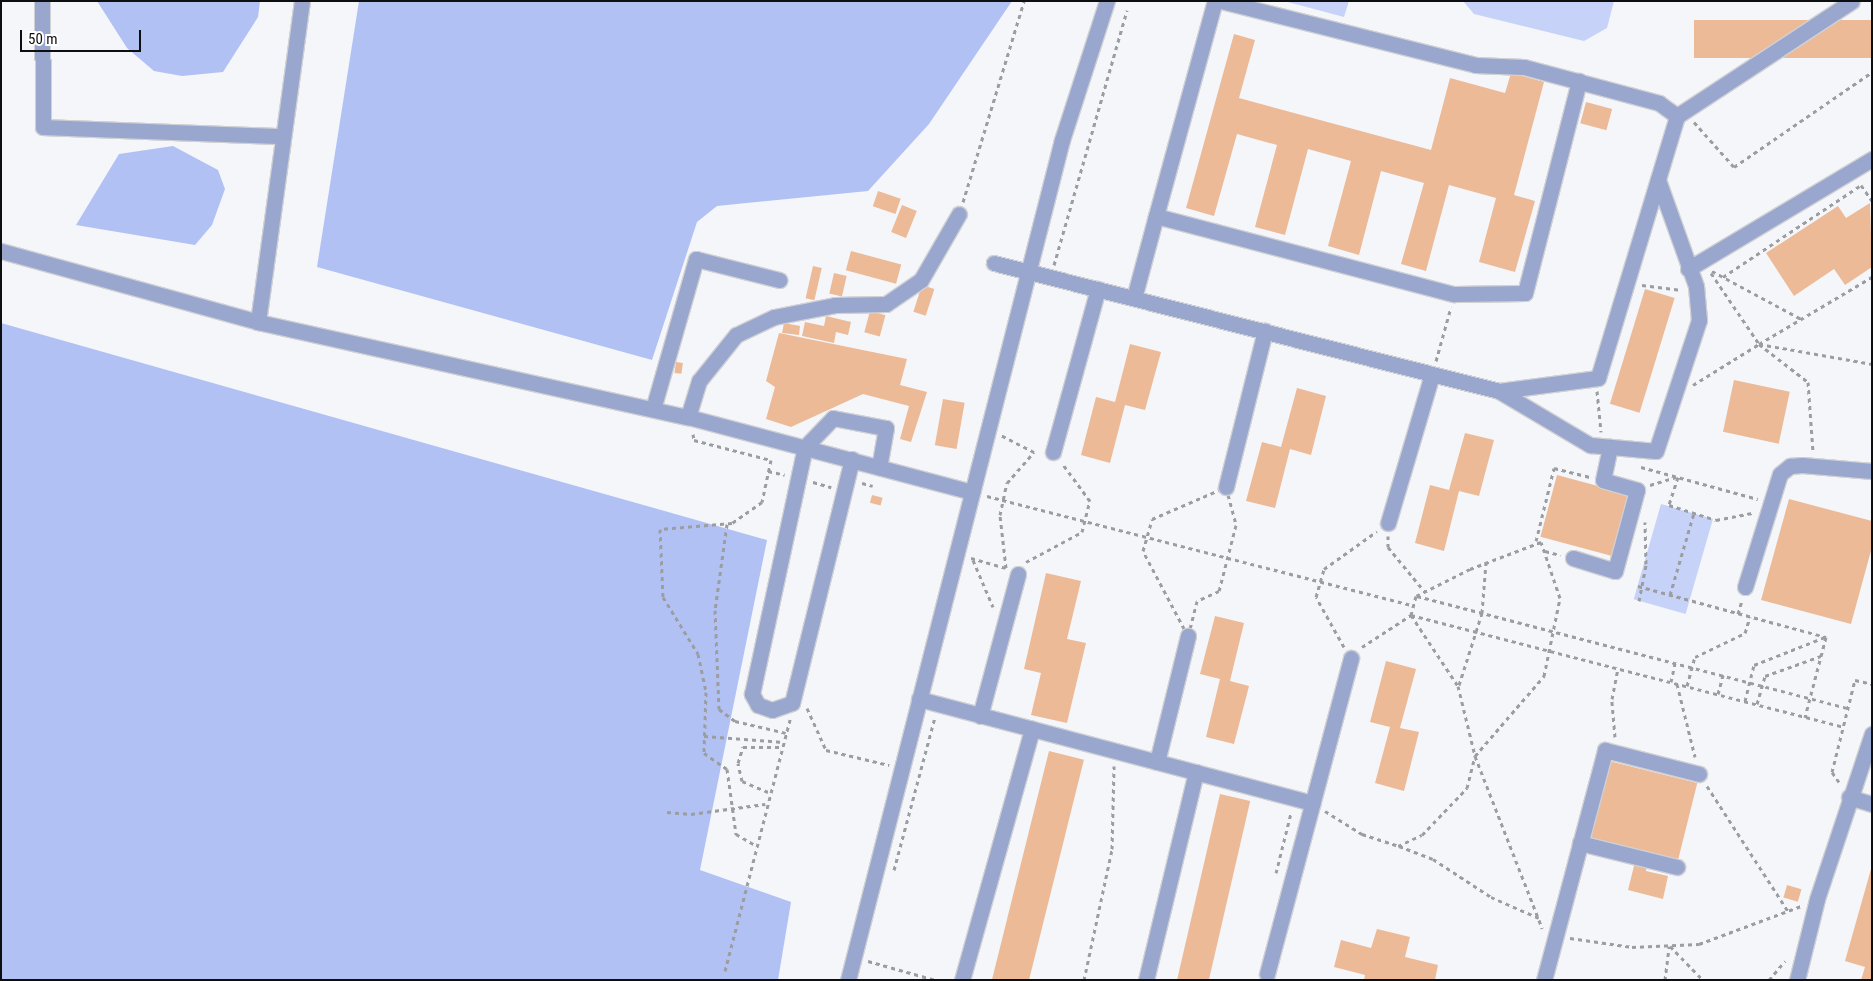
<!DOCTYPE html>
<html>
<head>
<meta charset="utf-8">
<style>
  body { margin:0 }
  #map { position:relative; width:1873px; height:981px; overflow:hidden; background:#f5f6fa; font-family:"Roboto Condensed",sans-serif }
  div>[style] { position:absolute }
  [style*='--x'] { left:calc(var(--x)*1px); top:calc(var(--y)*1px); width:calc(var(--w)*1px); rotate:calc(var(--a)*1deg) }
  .green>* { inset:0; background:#c6d2f8; transform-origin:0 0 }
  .forest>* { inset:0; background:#b1c1f4 }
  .building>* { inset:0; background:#ecba97; transform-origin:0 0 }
  .path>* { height:3px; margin-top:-1.5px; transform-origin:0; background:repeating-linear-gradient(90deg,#9c9da0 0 4px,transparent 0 8px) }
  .roads { filter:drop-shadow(1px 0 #d0d1d4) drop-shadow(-1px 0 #d0d1d4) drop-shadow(0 1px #d0d1d4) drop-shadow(0 -1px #d0d1d4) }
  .minor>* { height:15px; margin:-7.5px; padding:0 7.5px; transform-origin:7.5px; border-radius:7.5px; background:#99a6ce }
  span { translate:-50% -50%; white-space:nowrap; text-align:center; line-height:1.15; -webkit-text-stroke:4px #fff; paint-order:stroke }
  .frame { position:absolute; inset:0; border:2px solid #0d0e0f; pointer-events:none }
  .scale { position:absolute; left:20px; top:30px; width:121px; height:22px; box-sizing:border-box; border:2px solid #0d0e0f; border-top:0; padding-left:6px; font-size:15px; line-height:18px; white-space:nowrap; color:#0d0e0f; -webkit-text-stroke:4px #fff; paint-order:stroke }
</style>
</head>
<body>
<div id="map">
  <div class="green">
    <i style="clip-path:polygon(1284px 1px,1349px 1px,1344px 17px)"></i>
    <i style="clip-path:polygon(1463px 1px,1614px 1px,1607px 28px,1584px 41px,1474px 14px)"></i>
    <i style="left:1661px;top:504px;width:54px;height:99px;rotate:16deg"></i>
  </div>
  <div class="forest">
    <i style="clip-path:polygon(97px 1px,260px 1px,258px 17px,223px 72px,182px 76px,154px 71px,127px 48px)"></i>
    <i style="clip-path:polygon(359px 1px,1012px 1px,929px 124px,868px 191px,717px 206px,697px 222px,652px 360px,317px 267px)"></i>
    <i style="clip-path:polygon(173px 146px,218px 170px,225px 189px,212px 225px,195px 245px,76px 225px,119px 154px)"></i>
    <i style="clip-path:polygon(1px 323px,767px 540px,700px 870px,791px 902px,778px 980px,1px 980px)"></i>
  </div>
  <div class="building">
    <i style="left:1872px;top:20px;width:38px;height:178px;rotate:90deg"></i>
    <i style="clip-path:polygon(1234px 34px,1255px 40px,1239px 98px,1431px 150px,1450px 78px,1505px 93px,1511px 73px,1544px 82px,1514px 195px,1535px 201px,1515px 272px,1479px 262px,1496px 198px,1449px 185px,1426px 271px,1401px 264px,1424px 183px,1381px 171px,1359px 255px,1328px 246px,1351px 161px,1308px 149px,1285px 235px,1255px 227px,1277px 145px,1237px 134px,1214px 216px,1186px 208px)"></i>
    <i style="left:1586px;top:102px;width:27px;height:22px;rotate:15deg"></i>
    <i style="left:878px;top:191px;width:24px;height:16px;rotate:19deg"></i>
    <i style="clip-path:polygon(1870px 203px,1872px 267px,1845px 285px,1834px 269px,1794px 296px,1766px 253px,1838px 206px,1846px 218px)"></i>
    <i style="left:902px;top:205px;width:16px;height:29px;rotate:22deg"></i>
    <i style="left:851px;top:251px;width:52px;height:20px;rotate:15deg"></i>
    <i style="left:813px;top:266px;width:9px;height:33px;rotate:13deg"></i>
    <i style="left:834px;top:273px;width:13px;height:21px;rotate:13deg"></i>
    <i style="left:922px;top:285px;width:13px;height:28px;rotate:18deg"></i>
    <i style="left:1645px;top:289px;width:31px;height:120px;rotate:17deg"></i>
    <i style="left:870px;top:311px;width:16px;height:22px;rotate:15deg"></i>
    <i style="clip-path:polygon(826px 316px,851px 322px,848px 335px,836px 332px,834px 343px,802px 336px,805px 322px,824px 326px)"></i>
    <i style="clip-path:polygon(784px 323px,800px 326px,799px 335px,782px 333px)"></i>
    <i style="clip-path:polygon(779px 333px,907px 359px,900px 385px,927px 392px,911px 442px,900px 439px,909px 406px,863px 394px,791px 427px,766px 419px,775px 387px,766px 381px)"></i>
    <i style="clip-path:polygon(1130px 344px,1161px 352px,1145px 410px,1125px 405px,1110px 463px,1081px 455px,1096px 397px,1115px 402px)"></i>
    <i style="left:676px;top:362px;width:7px;height:11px;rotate:8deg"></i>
    <i style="left:1734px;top:380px;width:57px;height:53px;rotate:12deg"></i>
    <i style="clip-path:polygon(1297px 388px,1326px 396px,1311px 455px,1290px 449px,1275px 508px,1246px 501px,1262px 442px,1281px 447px)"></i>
    <i style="left:943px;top:399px;width:22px;height:47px;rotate:10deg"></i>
    <i style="clip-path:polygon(1465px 433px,1494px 440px,1479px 496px,1459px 491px,1444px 551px,1415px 543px,1430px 485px,1449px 490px)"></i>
    <i style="left:1557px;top:475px;width:77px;height:64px;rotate:15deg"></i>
    <i style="left:872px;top:495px;width:11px;height:8px;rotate:15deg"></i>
    <i style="clip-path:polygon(1789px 499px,1872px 521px,1872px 547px,1851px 624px,1761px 600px)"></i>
    <i style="clip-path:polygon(1046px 573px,1081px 581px,1067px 639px,1086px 643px,1067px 723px,1031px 715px,1041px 673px,1024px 669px)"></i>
    <i style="clip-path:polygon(1215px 616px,1244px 623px,1230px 681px,1249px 686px,1234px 744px,1206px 737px,1220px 679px,1200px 674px)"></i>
    <i style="clip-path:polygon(1386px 661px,1416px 669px,1400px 728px,1419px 732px,1404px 791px,1375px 783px,1390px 727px,1370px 722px)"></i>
    <i style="left:1049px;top:751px;width:36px;height:238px;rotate:14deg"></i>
    <i style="left:1609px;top:761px;width:91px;height:83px;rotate:14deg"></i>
    <i style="left:1220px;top:794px;width:31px;height:192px;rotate:13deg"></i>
    <i style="clip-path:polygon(1635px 862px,1647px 864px,1646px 871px,1668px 876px,1663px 899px,1628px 890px)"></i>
    <i style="clip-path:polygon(1871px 869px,1872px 980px,1861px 980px,1865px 967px,1845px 961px)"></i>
    <i style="left:1787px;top:885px;width:15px;height:13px;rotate:16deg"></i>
    <i style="clip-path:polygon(1377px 929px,1410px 937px,1405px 957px,1438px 965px,1435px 980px,1364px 980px,1365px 975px,1334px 967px,1341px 940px,1371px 948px)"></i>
  </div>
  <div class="path">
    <i style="--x:1694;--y:122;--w:60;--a:48.4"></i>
    <i style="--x:1734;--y:167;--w:168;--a:-34.5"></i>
    <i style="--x:963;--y:202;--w:210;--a:-73.1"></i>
    <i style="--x:1054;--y:265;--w:265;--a:-74"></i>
    <i style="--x:1712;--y:271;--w:101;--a:28.3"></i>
    <i style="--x:1711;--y:273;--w:86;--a:55.9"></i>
    <i style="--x:1759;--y:344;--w:62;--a:37.8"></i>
    <i style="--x:1808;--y:382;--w:69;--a:85.9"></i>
    <i style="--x:1723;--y:277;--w:166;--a:-33.7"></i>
    <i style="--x:1861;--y:185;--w:19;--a:55"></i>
    <i style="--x:1642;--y:285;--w:40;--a:7.1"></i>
    <i style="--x:1759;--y:344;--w:131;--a:-30.7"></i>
    <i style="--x:1436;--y:361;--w:56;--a:-74.5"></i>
    <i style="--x:1693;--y:385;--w:78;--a:-31.8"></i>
    <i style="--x:1759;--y:344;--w:115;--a:10"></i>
    <i style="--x:1597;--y:391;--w:41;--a:84.4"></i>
    <i style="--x:693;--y:434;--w:6;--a:81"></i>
    <i style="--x:694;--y:440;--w:80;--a:14.6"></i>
    <i style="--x:771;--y:460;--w:43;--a:102.1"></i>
    <i style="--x:762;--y:502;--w:37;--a:145"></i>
    <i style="--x:732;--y:523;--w:72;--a:175.2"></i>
    <i style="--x:660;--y:529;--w:68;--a:87.5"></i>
    <i style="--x:663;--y:597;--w:67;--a:58.4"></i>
    <i style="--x:698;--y:654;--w:39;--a:78"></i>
    <i style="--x:706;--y:692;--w:61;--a:91.9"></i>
    <i style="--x:704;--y:753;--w:28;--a:35"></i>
    <i style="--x:727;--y:769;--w:66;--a:82.1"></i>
    <i style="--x:736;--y:834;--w:22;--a:30"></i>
    <i style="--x:1641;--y:467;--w:121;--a:15.3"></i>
    <i style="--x:768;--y:471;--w:17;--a:13"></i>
    <i style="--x:1678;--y:477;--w:29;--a:108"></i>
    <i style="--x:1669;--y:505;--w:49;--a:17.7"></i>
    <i style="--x:1716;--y:520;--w:38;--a:-11"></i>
    <i style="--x:813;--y:482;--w:19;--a:16"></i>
    <i style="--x:862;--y:483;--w:11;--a:15"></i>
    <i style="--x:1650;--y:485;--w:27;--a:-17"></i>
    <i style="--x:1226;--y:487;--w:39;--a:75"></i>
    <i style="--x:1236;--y:525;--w:68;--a:104.4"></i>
    <i style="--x:1219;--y:591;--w:24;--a:156"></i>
    <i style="--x:1197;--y:601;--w:36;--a:104"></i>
    <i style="--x:1188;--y:636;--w:96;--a:-117.9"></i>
    <i style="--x:1143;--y:551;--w:33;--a:-74"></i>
    <i style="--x:1152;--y:519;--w:81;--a:-23.4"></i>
    <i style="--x:987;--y:496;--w:441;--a:14.4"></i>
    <i style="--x:727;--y:524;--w:87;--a:97.9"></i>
    <i style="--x:715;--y:610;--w:99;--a:87.7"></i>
    <i style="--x:719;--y:709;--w:20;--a:37"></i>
    <i style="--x:735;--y:721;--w:52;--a:13.2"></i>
    <i style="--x:1388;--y:536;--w:11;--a:90"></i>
    <i style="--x:1388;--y:547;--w:58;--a:50.6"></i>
    <i style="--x:1536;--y:541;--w:75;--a:-76.1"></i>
    <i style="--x:1554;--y:468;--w:37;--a:14"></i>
    <i style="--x:1545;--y:551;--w:16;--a:15"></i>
    <i style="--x:971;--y:558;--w:36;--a:16"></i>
    <i style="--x:1006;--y:568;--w:53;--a:-96.5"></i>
    <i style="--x:1000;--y:515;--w:33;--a:-78"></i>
    <i style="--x:1007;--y:483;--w:41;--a:-48.9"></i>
    <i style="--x:1034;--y:452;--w:37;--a:-153"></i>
    <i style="--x:973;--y:560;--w:51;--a:66.9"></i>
    <i style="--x:1026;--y:562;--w:64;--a:-28.2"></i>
    <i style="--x:1082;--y:532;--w:32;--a:-76"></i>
    <i style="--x:1090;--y:501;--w:47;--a:-126.4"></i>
    <i style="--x:1638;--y:586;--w:195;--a:15.2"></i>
    <i style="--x:1826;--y:637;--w:83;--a:104.7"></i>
    <i style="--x:1670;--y:595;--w:85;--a:-73.7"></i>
    <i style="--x:1416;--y:596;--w:20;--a:105"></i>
    <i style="--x:1411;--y:615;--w:85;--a:56.5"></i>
    <i style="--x:1458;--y:686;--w:72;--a:76.3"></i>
    <i style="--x:1475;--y:756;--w:185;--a:68.7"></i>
    <i style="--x:1417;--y:596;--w:445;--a:14.6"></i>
    <i style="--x:1639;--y:601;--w:38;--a:-79"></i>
    <i style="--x:1646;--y:564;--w:42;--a:-91.4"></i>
    <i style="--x:1738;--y:614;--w:15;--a:-74"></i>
    <i style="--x:1344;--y:647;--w:57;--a:-119.2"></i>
    <i style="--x:1316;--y:597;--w:29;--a:-74"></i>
    <i style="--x:1324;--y:569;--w:65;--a:-35.6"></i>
    <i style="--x:1362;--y:647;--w:59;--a:-33.1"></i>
    <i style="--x:1411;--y:615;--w:446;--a:14.5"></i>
    <i style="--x:1671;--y:682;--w:19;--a:-78"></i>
    <i style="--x:1677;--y:684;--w:75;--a:76.1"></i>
    <i style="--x:1459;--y:685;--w:76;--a:-72.3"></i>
    <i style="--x:1482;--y:613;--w:51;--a:-85.5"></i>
    <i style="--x:1687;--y:686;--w:30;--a:-75"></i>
    <i style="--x:1695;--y:657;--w:55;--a:-25.6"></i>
    <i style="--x:1745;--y:633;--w:17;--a:-73"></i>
    <i style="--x:1718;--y:694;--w:20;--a:-75"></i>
    <i style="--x:1745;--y:701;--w:37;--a:-76"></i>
    <i style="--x:1754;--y:665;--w:76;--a:-21.5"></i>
    <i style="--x:1757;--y:704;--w:29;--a:-74"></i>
    <i style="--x:1765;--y:676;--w:59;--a:-19.7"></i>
    <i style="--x:807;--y:708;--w:46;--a:65.7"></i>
    <i style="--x:826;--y:750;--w:65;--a:13.4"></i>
    <i style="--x:704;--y:736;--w:79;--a:4.3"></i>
    <i style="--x:1615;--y:737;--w:38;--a:-95"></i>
    <i style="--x:1612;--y:699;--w:32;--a:-79"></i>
    <i style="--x:1839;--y:782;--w:12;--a:-125"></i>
    <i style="--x:1832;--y:772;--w:95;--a:-76"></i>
    <i style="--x:1855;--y:680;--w:17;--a:13"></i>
    <i style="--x:1707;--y:786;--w:149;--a:57.1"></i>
    <i style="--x:768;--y:792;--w:28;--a:-157"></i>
    <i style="--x:742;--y:781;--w:18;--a:-103"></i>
    <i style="--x:738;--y:763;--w:17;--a:-73"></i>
    <i style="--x:743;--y:747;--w:39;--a:0"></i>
    <i style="--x:1325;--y:811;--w:44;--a:31.9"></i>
    <i style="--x:1362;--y:834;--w:38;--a:18"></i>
    <i style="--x:1398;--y:846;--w:26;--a:-25"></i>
    <i style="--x:1422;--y:835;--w:65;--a:-46.2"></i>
    <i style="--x:1467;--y:788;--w:33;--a:-76"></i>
    <i style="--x:1475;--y:756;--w:106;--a:-49.2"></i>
    <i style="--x:1544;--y:676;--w:80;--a:-78.4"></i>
    <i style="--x:1560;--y:598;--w:59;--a:-108.7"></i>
    <i style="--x:1541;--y:542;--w:76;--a:159.2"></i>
    <i style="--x:1470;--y:569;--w:60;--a:153.4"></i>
    <i style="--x:667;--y:812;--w:24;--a:5"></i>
    <i style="--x:691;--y:814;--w:75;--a:-7.7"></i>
    <i style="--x:1399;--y:846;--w:36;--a:21"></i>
    <i style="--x:1433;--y:859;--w:69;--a:33.2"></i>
    <i style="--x:1491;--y:897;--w:52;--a:23.6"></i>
    <i style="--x:894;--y:870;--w:158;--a:-75"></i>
    <i style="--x:1276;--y:873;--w:62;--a:-76"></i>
    <i style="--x:1570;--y:938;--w:63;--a:8.3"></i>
    <i style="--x:1632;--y:947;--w:67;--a:-2.6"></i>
    <i style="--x:1699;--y:944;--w:109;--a:-20.4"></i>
    <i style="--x:1670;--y:946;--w:47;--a:45.9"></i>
    <i style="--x:868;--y:961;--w:70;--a:15.8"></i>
    <i style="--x:725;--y:971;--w:260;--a:-75.5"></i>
    <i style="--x:1084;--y:980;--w:134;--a:-77.9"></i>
    <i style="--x:1112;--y:849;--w:83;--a:-88.6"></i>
    <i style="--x:1665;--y:980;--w:34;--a:-83"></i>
    <i style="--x:1769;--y:980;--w:25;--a:-50"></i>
  </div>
  <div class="roads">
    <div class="minor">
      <i style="--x:42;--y:1;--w:126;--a:89.5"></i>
      <i style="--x:43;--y:127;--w:239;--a:2.2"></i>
      <i style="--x:1221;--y:1;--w:262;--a:14.1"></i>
      <i style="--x:1475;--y:65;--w:49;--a:2.3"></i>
      <i style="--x:1524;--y:67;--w:140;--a:14.9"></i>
      <i style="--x:1659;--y:103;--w:22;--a:36"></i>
      <i style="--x:1156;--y:216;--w:223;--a:-74.7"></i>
      <i style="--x:1;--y:251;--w:267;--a:15.4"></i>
      <i style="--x:258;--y:322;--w:440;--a:12.5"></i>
      <i style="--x:688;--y:417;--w:294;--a:14.8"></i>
      <i style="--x:994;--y:263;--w:521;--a:14.22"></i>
      <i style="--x:1499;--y:391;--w:106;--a:30.7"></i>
      <i style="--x:1590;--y:445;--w:66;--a:5.2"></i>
      <i style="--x:1656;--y:451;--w:138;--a:-71.8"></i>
      <i style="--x:1699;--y:320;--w:34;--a:-95"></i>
      <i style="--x:1696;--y:286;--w:113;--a:-109.7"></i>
      <i style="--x:1688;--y:269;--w:214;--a:-30.9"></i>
      <i style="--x:1134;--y:298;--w:85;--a:-75"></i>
      <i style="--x:1156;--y:216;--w:308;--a:14.7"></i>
      <i style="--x:1454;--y:294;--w:71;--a:-0.8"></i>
      <i style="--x:1525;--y:293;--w:219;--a:-75.7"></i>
      <i style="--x:258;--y:322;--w:324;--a:-82.2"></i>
      <i style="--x:1499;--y:391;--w:100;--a:-7.5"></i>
      <i style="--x:1598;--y:378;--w:274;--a:-73.2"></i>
      <i style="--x:1677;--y:116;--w:209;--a:-33.3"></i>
      <i style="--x:653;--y:409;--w:156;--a:-74"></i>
      <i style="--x:696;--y:259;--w:86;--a:14.2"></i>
      <i style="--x:688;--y:417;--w:38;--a:-73"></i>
      <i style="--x:699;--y:381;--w:59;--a:-51.2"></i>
      <i style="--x:736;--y:335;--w:42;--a:-25.3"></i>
      <i style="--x:774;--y:317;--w:62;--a:-11.1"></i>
      <i style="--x:835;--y:305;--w:51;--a:-1.1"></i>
      <i style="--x:886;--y:304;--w:42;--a:-34.4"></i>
      <i style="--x:921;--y:280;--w:76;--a:-60.1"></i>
      <i style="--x:1053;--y:452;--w:169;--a:-74.6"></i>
      <i style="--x:852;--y:459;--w:251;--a:103.8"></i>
      <i style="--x:792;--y:703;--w:21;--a:161"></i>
      <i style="--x:772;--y:710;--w:15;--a:-160"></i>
      <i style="--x:758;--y:705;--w:13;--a:-119"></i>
      <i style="--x:752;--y:694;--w:253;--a:-77.9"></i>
      <i style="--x:805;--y:447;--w:40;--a:-46"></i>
      <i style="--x:833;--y:418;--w:54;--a:10.7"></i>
      <i style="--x:886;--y:428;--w:40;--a:100"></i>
      <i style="--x:1226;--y:487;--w:161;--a:-76"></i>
      <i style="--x:1388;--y:523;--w:155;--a:-73.5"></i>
      <i style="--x:1573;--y:558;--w:44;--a:17.2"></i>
      <i style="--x:1615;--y:571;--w:84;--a:-74.8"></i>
      <i style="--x:1637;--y:490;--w:35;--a:-164"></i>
      <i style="--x:1603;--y:480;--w:34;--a:-78"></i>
      <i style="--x:1745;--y:587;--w:118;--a:-72.8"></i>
      <i style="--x:1780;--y:474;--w:13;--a:-39"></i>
      <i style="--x:1790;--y:466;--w:12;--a:-5"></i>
      <i style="--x:1802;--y:465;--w:70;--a:4.9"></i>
      <i style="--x:919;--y:699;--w:407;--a:14.8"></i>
      <i style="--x:980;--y:716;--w:147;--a:-75"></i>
      <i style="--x:1157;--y:762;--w:130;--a:-76.2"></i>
      <i style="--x:1849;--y:797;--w:24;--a:17"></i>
      <i style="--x:1580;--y:843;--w:100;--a:13.9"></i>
      <i style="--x:1267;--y:974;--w:327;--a:-75.1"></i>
      <i style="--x:848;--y:980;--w:867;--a:-75.71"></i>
      <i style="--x:1062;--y:140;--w:146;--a:-72.1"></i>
      <i style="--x:962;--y:980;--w:261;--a:-74.4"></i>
      <i style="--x:1146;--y:980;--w:214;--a:-76.5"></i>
      <i style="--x:1544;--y:980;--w:238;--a:-75.1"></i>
      <i style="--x:1605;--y:750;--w:97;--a:14.3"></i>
      <i style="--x:1797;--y:980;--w:83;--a:-76.1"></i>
      <i style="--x:1817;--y:899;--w:174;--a:-71.6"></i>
    </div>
  </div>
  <div class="frame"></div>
  <div class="scale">50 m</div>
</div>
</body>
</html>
